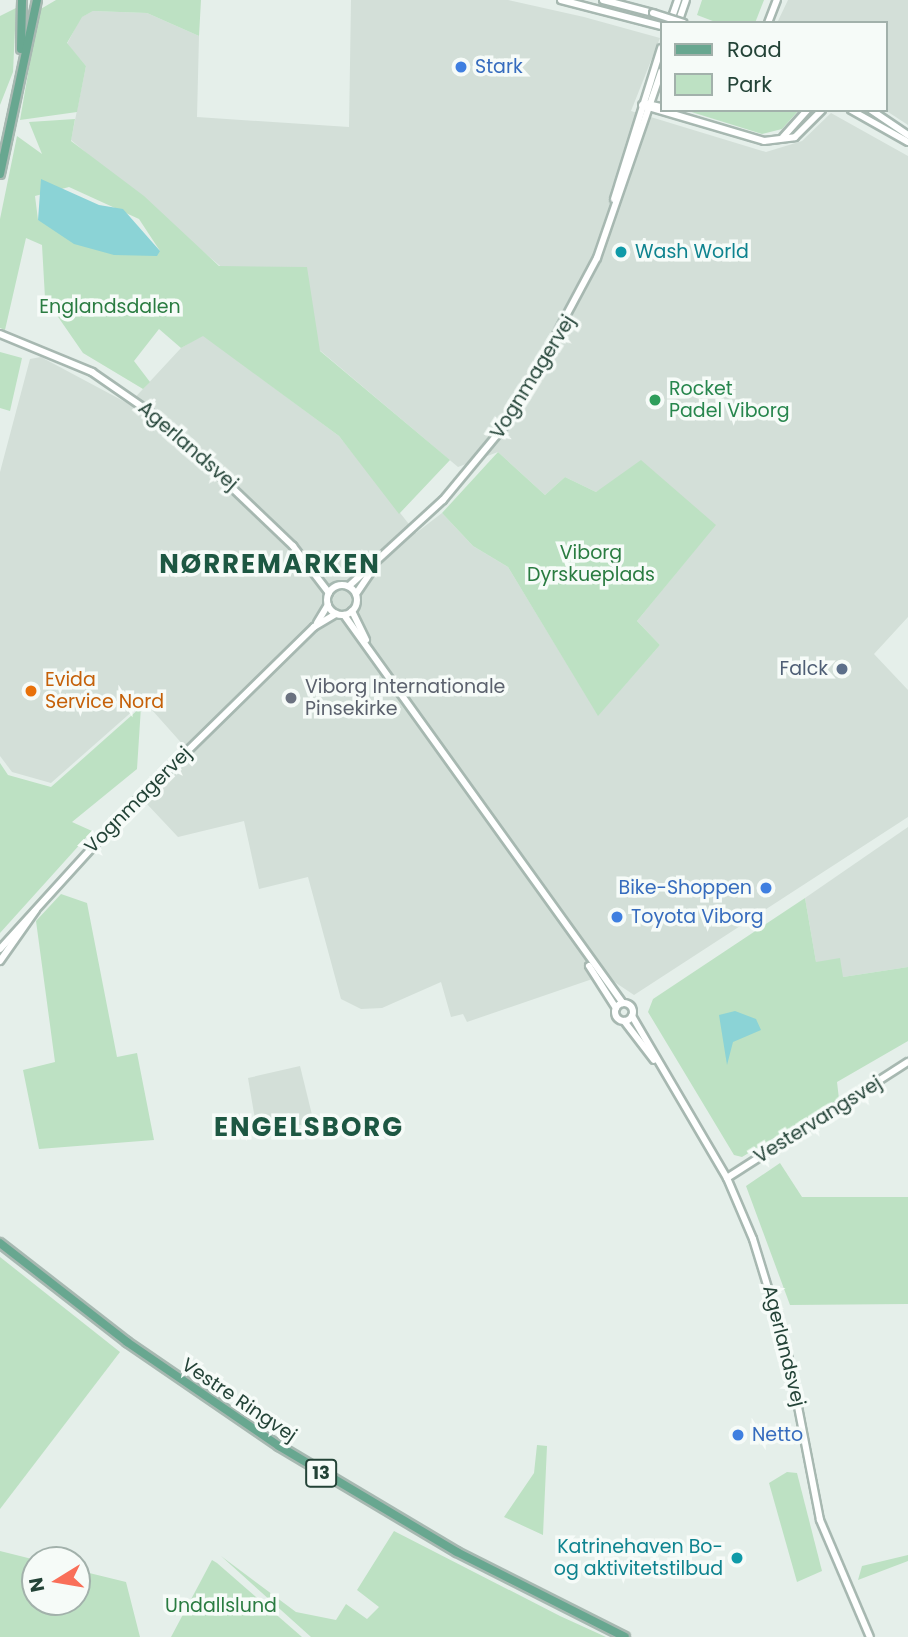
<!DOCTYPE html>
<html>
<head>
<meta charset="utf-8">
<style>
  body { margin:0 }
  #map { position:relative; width:908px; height:1637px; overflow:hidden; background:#e5efea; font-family:Poppins,sans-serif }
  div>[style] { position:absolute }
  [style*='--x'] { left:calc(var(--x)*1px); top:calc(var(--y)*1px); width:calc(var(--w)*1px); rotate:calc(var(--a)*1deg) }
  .built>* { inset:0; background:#d3dfd8 }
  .green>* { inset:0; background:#bde1c3 }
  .water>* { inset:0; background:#8bd3d6 }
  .roads { filter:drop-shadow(2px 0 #a7b8b1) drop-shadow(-2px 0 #a7b8b1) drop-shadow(0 2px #a7b8b1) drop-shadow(0 -2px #a7b8b1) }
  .tertiary>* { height:6px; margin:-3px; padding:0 3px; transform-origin:3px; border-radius:3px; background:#fff }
  .tertiary>.ring { margin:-3px; padding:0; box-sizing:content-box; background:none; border:6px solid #fff; border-radius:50% }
  .primary>* { height:8px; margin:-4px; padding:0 4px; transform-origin:4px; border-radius:4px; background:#68a790 }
  .bridges { filter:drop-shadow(2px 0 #a7b8b1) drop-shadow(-2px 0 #a7b8b1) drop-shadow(0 2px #a7b8b1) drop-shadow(0 -2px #a7b8b1) }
  .tertiary-bridge>* { height:6px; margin:-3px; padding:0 3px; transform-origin:3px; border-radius:3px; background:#fff }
  .dots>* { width:19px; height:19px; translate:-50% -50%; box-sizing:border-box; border:4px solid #f6fbf8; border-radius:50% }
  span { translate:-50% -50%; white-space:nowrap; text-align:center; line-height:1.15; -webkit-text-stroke:7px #f6fbf8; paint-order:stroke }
  .shield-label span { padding:2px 5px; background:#f6fbf8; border:2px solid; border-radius:5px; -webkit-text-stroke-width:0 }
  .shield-label { font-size:18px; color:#234337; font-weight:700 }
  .shop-label { font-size:19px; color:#366cbe }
  .left { translate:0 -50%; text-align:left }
  .right { translate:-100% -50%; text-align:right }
  .culture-label { font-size:19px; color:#0d838f }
  .park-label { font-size:19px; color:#2a7c41 }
  .street-label { font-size:19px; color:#234337 }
  .leisure-label { font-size:19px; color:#27864d }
  .service-label { font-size:19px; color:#4e5e75 }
  .food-label { font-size:19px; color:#c56008 }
  .worship-label { font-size:19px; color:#5b616d }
  .district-label { font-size:26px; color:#1d5742; font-weight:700; letter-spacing:2px }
  .legend { position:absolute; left:660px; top:21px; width:228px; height:91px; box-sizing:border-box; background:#f6fbf8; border:2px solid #a2b1ab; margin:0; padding:9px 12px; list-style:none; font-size:21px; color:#234337 }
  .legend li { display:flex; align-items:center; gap:14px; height:35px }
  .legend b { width:35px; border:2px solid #a2b1ab }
  .north { position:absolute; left:21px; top:1546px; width:70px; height:70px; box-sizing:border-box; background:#f6fbf8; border:2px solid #a2b1ab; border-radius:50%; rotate:259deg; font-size:19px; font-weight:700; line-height:28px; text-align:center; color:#234337 }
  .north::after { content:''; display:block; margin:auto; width:24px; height:32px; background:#f96f59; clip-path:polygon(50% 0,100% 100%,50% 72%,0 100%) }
</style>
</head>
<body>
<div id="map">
  <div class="built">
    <i style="clip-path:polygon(351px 0,508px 0,584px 17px,660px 38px,631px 111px,766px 152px,802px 141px,831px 113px,908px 156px,908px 617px,874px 654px,908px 690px,908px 817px,634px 995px,604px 975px,467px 1022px,463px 1014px,451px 1017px,441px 982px,382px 1008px,361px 1009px,341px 999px,308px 877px,259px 889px,244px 821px,178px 837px,146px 803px,193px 756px,144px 701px,51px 783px,12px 772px,0 756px,0 472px,30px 359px,41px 357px,129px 404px,181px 348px,203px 335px,339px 436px,416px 533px,442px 513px,473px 546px,508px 567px,598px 715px,660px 645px,637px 621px,715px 525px,625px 477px,596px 492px,565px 477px,545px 495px,498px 452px,458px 467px,71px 140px,86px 66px,67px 44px,81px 17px,93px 11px,147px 13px,199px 36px,197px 117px,349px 127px)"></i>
    <i style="clip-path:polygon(788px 0,908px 0,908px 125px,885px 110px,885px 23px,777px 23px)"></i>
    <i style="clip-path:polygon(908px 827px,908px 967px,843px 977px,816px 962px,805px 898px)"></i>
    <i style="clip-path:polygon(300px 1066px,314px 1123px,257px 1131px,248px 1078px)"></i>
  </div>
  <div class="green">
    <i style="clip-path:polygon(56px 0,201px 0,199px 36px,147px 13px,93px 11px,82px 17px,67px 43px,86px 66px,77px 112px,20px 120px,39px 10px)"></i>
    <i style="clip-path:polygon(702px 0,764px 0,755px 23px,718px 23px,697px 15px)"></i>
    <i style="clip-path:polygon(16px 8px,13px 72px,0 105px,0 16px)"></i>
    <i style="clip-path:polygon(685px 110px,799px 110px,782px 129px,762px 134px)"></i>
    <i style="clip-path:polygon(evenodd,75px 119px,71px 141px,144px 196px,219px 266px,307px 267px,320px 351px,450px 460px,399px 514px,339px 436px,203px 336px,181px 348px,159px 329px,134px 361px,150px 382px,143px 389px,83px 353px,45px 298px,42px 245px,26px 238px,5px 330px,0 328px,0 219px,17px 136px,42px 154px,29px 122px,75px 119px,69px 187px,139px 219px,160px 251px,38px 220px,35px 196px,69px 187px)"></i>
    <i style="clip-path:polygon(0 352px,22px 358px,10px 411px,0 408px)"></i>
    <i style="clip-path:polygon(498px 452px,545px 495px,565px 477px,596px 492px,641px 460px,716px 525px,637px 621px,660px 645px,598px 716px,508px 567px,473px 546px,442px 513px)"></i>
    <i style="clip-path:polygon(141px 707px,137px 769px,72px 822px,92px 831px,0 933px,0 763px,8px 775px,51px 787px)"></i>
    <i style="clip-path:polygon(61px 894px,87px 903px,117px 1057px,137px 1053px,154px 1140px,39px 1149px,23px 1070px,55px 1062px,36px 921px)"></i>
    <i style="clip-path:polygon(805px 898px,816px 962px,840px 958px,843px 977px,908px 967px,908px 1041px,837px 1082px,839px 1099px,742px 1157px,734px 1155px,648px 1012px,653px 999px)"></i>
    <i style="clip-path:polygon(780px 1163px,802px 1197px,908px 1197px,908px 1304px,790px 1305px,746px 1186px)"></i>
    <i style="clip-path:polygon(0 1257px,120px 1352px,0 1509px)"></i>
    <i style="clip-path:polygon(537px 1445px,547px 1446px,543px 1535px,504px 1517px,534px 1473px)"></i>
    <i style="clip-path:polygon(787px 1472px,797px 1473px,822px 1571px,797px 1582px,769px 1483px)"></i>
    <i style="clip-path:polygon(394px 1531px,560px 1616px,606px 1637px,311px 1637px,221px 1556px,296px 1612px,336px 1620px,346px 1604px,367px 1619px,379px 1607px,357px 1590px)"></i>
    <i style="clip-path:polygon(0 1551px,36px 1560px,35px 1602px,77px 1602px,77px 1570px,126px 1582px,140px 1637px,0 1637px)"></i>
    <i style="clip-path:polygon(908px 1555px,908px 1561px,858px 1580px,862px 1566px)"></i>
    <i style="clip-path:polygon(212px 1560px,217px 1563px,302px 1637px,171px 1637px)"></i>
  </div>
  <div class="water">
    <i style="clip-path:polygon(41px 179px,99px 205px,123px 209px,160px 251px,157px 256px,114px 255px,74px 244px,38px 220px)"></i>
    <i style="clip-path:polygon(735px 1011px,756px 1019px,761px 1030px,733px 1042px,727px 1065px,719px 1015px)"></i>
  </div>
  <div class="roads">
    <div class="tertiary">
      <i style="--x:561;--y:0;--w:103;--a:14.6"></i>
      <i style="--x:603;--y:0;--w:52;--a:14.6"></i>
      <i style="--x:670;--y:23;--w:24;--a:-71"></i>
      <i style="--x:678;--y:23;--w:24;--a:-71"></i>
      <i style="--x:768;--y:23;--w:25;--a:-69"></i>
      <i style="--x:647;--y:104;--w:14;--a:12"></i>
      <i style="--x:642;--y:105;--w:127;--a:16.4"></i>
      <i style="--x:764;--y:141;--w:31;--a:-7"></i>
      <i style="--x:795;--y:137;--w:38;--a:-45"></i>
      <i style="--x:851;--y:110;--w:65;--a:29.3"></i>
      <i style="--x:871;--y:110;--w:45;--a:34"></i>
      <i style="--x:783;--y:137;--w:36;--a:-48"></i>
      <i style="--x:614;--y:199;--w:158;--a:-72.7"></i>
      <i style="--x:0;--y:334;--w:100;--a:22.4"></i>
      <i style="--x:92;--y:372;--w:83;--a:34.7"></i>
      <i style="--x:160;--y:419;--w:184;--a:43.7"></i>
      <i style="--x:293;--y:546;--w:59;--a:52.5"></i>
      <i class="ring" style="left:327px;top:585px;width:24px;height:24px"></i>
      <i style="--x:349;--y:586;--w:127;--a:-42.5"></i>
      <i style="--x:443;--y:500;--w:108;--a:-50.3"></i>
      <i style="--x:512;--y:417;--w:180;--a:-61.9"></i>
      <i style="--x:597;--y:258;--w:197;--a:-71"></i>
      <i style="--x:356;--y:594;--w:25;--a:-56"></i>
      <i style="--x:352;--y:611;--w:32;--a:64"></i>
      <i style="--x:344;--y:615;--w:478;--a:54.3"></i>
      <i style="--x:317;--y:623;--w:21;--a:-59"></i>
      <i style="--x:0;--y:949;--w:178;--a:-47.7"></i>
      <i style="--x:120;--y:817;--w:272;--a:-44.4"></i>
      <i style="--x:314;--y:627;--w:26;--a:-31"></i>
      <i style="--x:0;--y:961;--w:62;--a:-54.8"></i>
      <i style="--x:589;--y:966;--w:50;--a:57.3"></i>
      <i class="ring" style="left:615px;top:1003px;width:12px;height:12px"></i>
      <i style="--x:632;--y:1016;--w:188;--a:59.6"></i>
      <i style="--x:727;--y:1178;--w:66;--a:66.9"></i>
      <i style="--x:753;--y:1239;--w:116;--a:73"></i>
      <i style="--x:787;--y:1350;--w:173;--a:79"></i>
      <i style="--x:820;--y:1520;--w:127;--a:66.9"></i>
      <i style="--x:624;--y:1021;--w:49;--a:52.4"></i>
      <i style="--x:727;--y:1178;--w:215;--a:-32.7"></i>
    </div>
    <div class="primary">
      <i style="--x:21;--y:49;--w:49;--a:-88.8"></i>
      <i style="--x:0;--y:174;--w:178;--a:-78"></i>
      <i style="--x:0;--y:1243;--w:161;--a:37.9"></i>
      <i style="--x:127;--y:1342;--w:184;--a:34.4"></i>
      <i style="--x:279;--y:1446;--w:207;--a:30.8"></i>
      <i style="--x:457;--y:1552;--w:188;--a:26.8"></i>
    </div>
  </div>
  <div class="bridges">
    <div class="tertiary-bridge">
      <i style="--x:653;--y:13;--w:32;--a:18"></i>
    </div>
  </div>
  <div class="dots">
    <i style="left:461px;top:67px;background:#3f7fe0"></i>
    <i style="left:621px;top:252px;background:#0f9aa8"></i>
    <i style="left:655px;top:400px;background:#2e9e5b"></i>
    <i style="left:842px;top:669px;background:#5c6f8a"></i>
    <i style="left:31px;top:691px;background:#e8710a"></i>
    <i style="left:291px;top:698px;background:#6b7280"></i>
    <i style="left:766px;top:888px;background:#3f7fe0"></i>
    <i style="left:617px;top:917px;background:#3f7fe0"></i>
    <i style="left:738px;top:1435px;background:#3f7fe0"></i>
    <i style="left:737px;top:1558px;background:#0f9aa8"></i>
  </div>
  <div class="shield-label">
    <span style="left:321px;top:1473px">13</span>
  </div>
  <div class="shop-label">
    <span class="left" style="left:475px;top:67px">Stark</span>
    <span class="right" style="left:752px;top:888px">Bike-Shoppen</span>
    <span class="left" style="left:631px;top:917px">Toyota Viborg</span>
    <span class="left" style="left:752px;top:1435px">Netto</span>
  </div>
  <div class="culture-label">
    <span class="left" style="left:635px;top:252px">Wash World</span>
    <span class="right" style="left:723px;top:1558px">Katrinehaven Bo-<br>og aktivitetstilbud</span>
  </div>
  <div class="park-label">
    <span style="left:110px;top:307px">Englandsdalen</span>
    <span style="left:591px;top:564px">Viborg<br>Dyrskueplads</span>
    <span style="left:221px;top:1606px">Undallslund</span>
  </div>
  <div class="street-label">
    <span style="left:533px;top:377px;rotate:-58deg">Vognmagervej</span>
    <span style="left:188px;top:446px;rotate:41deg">Agerlandsvej</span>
    <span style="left:138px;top:800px;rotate:-45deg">Vognmagervej</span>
    <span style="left:818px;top:1120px;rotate:-32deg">Vestervangsvej</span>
    <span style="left:784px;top:1346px;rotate:76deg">Agerlandsvej</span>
    <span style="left:239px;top:1400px;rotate:34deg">Vestre Ringvej</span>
  </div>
  <div class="leisure-label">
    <span class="left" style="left:669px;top:400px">Rocket<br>Padel Viborg</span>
  </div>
  <div class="service-label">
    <span class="right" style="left:828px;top:669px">Falck</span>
  </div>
  <div class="food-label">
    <span class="left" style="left:45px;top:691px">Evida<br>Service Nord</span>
  </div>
  <div class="worship-label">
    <span class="left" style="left:305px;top:698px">Viborg Internationale<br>Pinsekirke</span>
  </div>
  <div class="district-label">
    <span style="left:270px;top:565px">NØRREMARKEN</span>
    <span style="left:309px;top:1128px">ENGELSBORG</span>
  </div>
  <ul class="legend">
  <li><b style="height:9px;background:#68a790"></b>Road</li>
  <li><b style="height:19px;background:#bde1c3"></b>Park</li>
  </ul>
  <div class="north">N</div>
</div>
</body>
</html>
